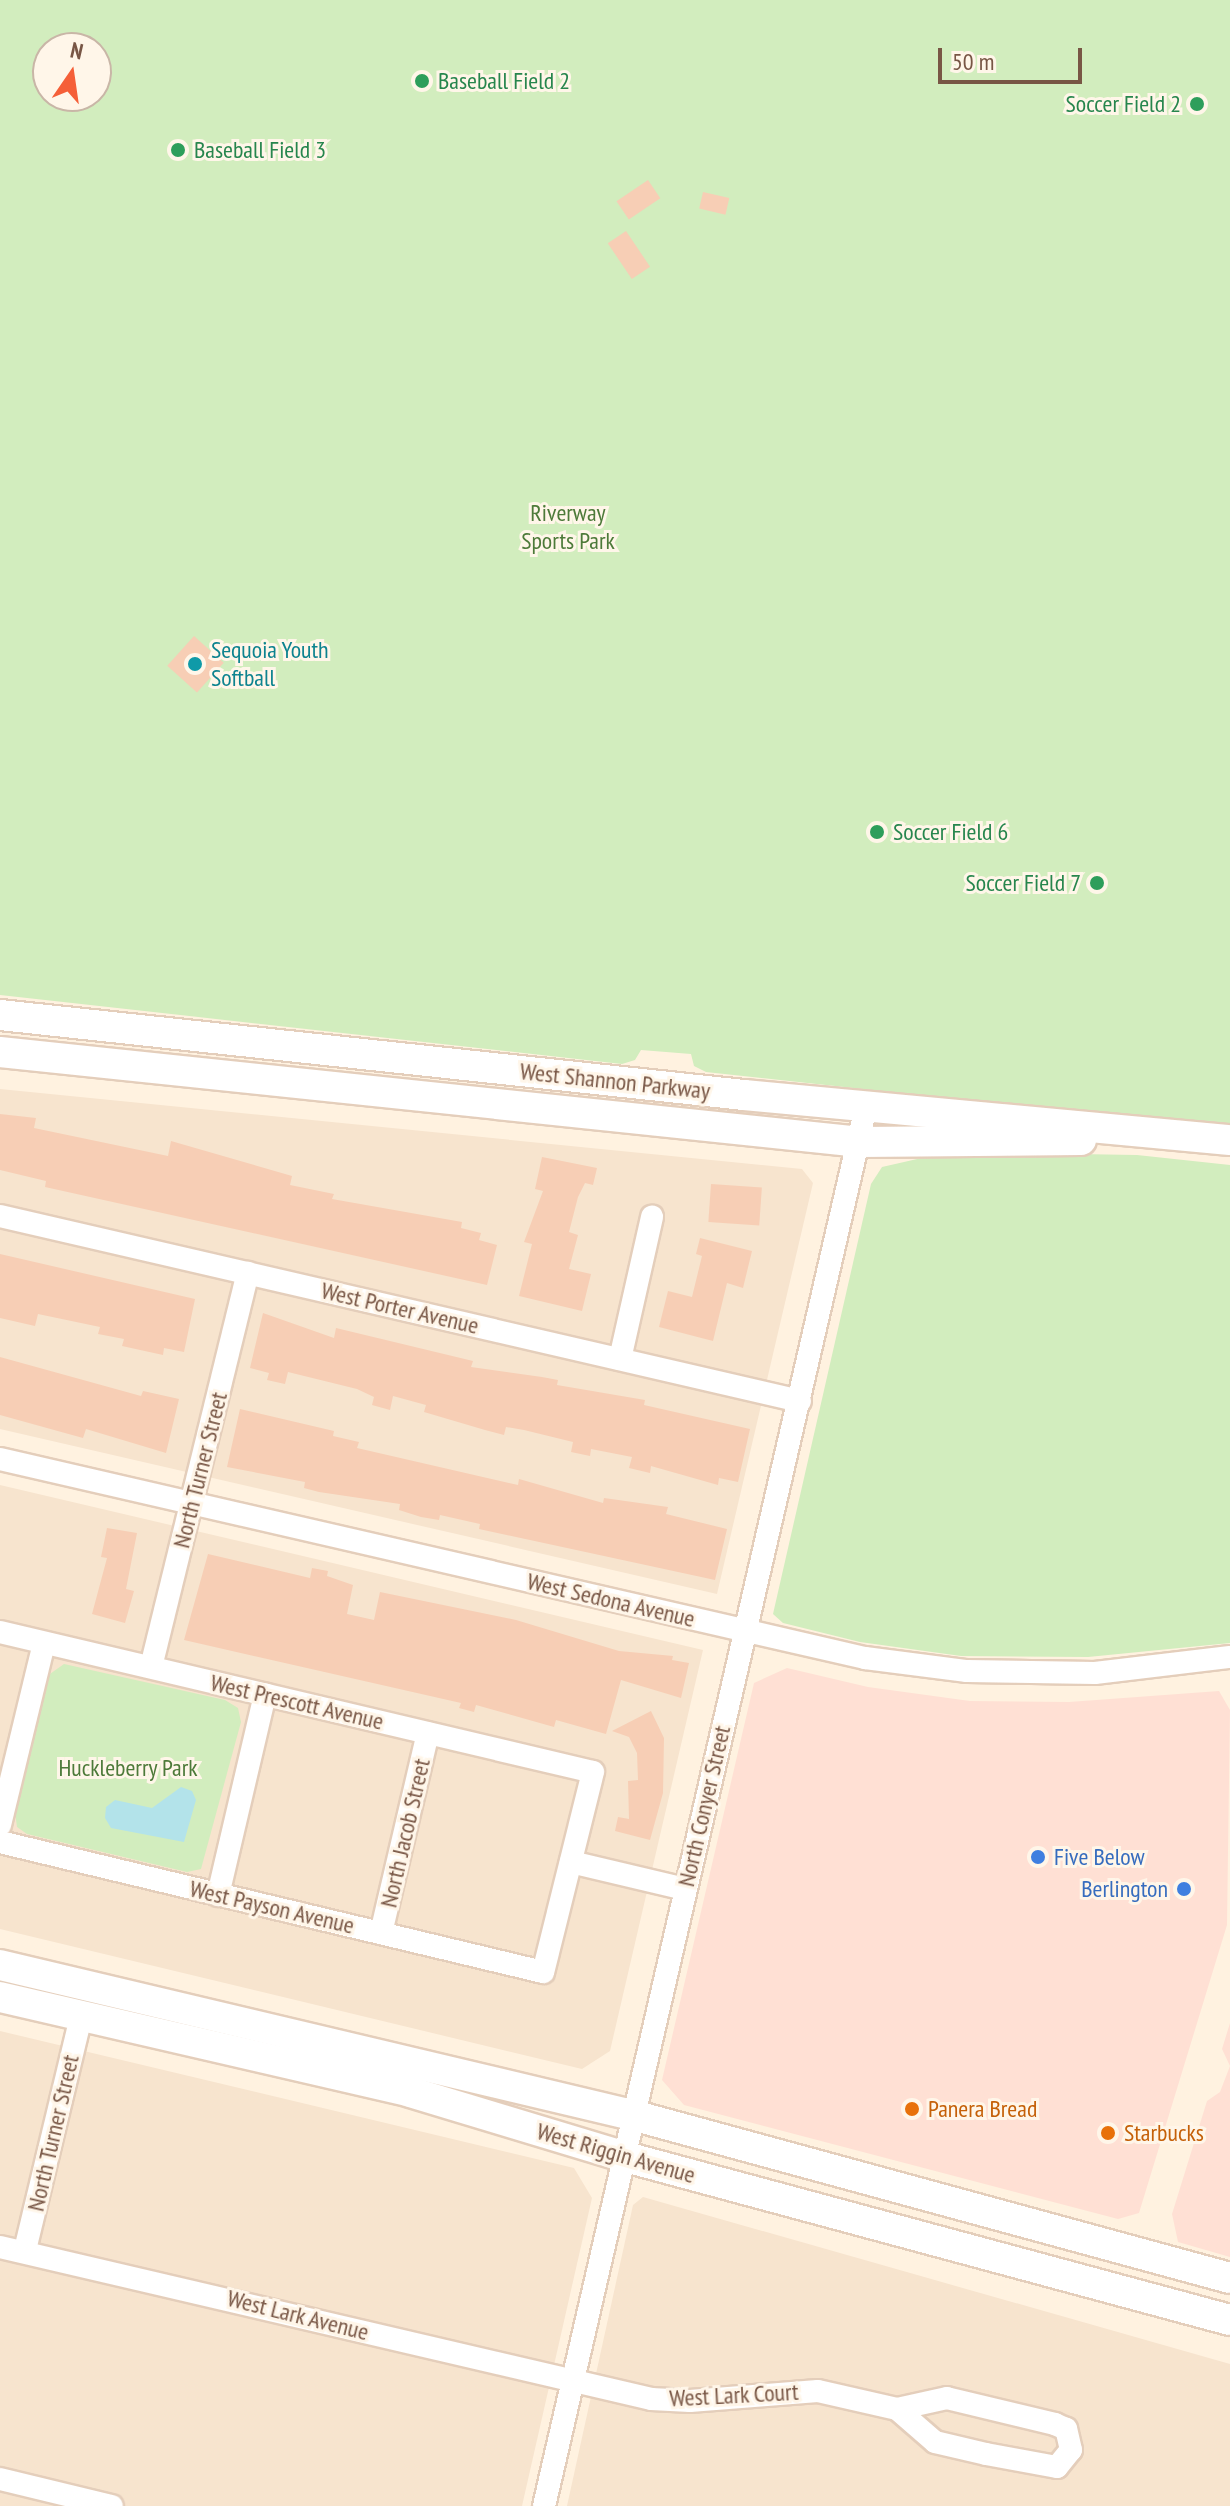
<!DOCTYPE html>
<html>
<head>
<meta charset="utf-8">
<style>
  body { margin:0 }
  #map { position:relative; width:1230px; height:2506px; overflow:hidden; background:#fff2e0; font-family:"PT Sans Narrow",sans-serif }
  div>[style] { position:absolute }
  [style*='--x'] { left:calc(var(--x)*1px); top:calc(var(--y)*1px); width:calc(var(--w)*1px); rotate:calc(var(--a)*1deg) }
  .residential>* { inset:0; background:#f7e4ce }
  .commercial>* { inset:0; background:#ffe0d4 }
  .green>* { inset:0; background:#d2edbe }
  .water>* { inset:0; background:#b3e3ea }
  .building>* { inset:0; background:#f7ceb5; transform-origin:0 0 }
  .roads { filter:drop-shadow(2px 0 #e4cebb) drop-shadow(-2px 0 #e4cebb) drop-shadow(0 2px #e4cebb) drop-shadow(0 -2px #e4cebb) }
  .street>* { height:22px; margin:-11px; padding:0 11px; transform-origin:11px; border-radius:11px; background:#fff }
  .secondary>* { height:30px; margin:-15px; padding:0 15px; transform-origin:15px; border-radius:15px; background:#fff }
  .dots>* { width:22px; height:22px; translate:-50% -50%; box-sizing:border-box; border:4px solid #fff6e9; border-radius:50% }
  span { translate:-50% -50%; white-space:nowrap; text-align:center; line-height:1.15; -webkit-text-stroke:6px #fff6e9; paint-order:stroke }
  .leisure-label { font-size:24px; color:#27864d }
  .left { translate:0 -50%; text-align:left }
  .right { translate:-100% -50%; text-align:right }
  .park-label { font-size:24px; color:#4d7a39 }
  .culture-label { font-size:24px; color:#0d838f }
  .street-label { font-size:24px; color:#785645 }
  .shop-label { font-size:24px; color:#366cbe }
  .food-label { font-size:24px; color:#c56008 }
  .north { position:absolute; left:32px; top:32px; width:80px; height:80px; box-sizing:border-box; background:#fff6e9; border:2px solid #c9b6a7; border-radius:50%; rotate:13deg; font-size:22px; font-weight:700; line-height:32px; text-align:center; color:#785645 }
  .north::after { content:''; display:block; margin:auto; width:28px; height:36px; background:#f55f38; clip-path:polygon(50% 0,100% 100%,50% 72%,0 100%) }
  .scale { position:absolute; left:938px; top:48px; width:144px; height:36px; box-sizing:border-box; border:4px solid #785645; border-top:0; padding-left:10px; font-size:24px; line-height:28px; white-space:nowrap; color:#785645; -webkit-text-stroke:6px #fff6e9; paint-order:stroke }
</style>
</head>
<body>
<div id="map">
  <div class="residential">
    <i style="clip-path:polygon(0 1089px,802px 1169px,813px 1183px,717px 1594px,0 1429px)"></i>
    <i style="clip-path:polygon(0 1485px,703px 1650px,610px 2051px,582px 2069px,0 1929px)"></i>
    <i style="clip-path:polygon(0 2031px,574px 2168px,592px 2198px,522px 2506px,0 2506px)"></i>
    <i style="clip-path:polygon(643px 2197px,1230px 2364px,1230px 2506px,567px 2506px,633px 2205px)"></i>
  </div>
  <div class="commercial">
    <i style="clip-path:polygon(787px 1668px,868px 1687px,970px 1701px,1069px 1702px,1219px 1691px,1230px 1710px,1227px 1925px,1139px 2213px,1118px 2219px,684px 2105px,662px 2080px,754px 1683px)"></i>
    <i style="clip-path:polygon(1230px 2023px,1230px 2257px,1178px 2242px,1172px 2214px,1207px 2101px,1220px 2092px,1230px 2066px,1222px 2049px)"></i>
  </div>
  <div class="green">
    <i style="clip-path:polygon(evenodd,0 0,1230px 0,1230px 1129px,706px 1072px,694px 1066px,691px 1054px,641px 1050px,635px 1060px,622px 1064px,0 995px,0 0,48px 48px,96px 48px,96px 96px,48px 96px,48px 48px)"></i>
    <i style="clip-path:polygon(948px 1152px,1137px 1155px,1230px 1165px,1230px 1643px,1088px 1657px,961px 1656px,860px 1642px,783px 1623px,773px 1614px,871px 1184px,882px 1167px)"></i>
    <i style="clip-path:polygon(64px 1664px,225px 1700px,238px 1708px,241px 1722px,201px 1869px,187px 1872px,27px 1834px,17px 1827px,15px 1812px,47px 1676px)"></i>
  </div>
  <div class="water">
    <i style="clip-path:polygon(181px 1787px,192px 1791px,196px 1800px,184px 1842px,111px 1828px,105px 1818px,106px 1807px,115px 1800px,152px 1808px)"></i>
  </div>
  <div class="building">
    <i style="left:648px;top:180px;width:22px;height:38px;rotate:56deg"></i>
    <i style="left:703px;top:192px;width:27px;height:17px;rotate:13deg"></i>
    <i style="left:626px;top:231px;width:43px;height:22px;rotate:56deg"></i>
    <i style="left:194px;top:636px;width:40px;height:40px;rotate:42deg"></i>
    <i style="clip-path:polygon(0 1114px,36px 1118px,34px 1128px,168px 1156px,171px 1141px,292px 1176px,290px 1185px,334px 1194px,332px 1199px,462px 1222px,461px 1228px,481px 1233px,479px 1240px,497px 1245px,487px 1285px,45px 1187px,46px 1181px,0 1170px)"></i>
    <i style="clip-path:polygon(542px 1157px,597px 1168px,593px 1185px,585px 1183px,578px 1197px,569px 1232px,578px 1235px,569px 1269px,591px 1274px,582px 1311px,519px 1296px,532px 1244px,524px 1242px,543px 1191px,535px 1189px)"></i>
    <i style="left:711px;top:1184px;width:51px;height:38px;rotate:4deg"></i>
    <i style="clip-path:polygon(700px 1238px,752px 1251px,743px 1288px,727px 1283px,713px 1341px,659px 1327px,668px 1291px,692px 1297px,702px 1256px,696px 1254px)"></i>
    <i style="clip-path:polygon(0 1254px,195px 1299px,184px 1352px,164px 1348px,163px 1355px,122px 1346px,124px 1339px,98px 1334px,100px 1327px,38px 1314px,35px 1326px,0 1318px)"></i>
    <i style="clip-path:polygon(263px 1313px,334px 1338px,336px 1328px,473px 1361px,471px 1367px,542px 1377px,558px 1380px,557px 1385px,645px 1400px,644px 1405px,750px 1429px,738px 1482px,719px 1478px,718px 1485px,651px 1466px,650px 1473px,629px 1468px,632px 1457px,591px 1449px,590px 1456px,571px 1452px,573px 1442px,524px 1430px,506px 1427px,504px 1435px,485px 1430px,424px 1412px,426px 1405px,393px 1396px,390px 1410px,372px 1405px,374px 1397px,357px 1389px,288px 1372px,285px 1384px,267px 1380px,269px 1373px,250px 1368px)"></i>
    <i style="clip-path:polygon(0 1357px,141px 1396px,143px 1391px,179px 1399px,166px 1453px,86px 1429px,83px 1438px,0 1415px)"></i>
    <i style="clip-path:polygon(240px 1409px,334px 1431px,333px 1436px,359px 1442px,357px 1448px,518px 1485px,519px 1479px,603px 1503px,604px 1498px,668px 1507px,666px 1514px,727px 1529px,715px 1580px,479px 1529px,480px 1524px,440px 1515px,439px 1520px,421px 1517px,399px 1510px,400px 1504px,319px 1492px,304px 1488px,305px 1482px,227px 1467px)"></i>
    <i style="clip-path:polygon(107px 1528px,137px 1533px,126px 1589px,134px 1591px,125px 1623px,92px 1614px,107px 1558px,101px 1557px)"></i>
    <i style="clip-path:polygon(208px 1554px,310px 1578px,312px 1568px,328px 1571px,327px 1576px,353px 1585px,347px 1614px,374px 1620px,380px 1592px,516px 1620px,619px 1651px,673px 1656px,672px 1660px,689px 1663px,681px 1698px,621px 1680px,606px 1734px,556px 1720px,554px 1727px,476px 1705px,474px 1712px,459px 1708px,461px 1703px,184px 1640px)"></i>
    <i style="clip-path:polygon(651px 1711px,664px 1738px,663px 1793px,650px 1840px,615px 1831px,618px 1817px,629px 1819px,628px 1781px,638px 1780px,637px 1753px,629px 1737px,612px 1731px)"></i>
  </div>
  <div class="roads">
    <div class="street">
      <i style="--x:0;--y:1216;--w:821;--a:13.02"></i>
      <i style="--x:620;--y:1359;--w:146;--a:-77.3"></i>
      <i style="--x:0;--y:1459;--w:888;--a:12.96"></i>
      <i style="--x:865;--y:1658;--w:103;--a:7.3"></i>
      <i style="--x:967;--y:1671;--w:128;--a:0.9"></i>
      <i style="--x:1095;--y:1673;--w:136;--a:-6.8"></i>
      <i style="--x:0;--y:1632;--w:609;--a:13.28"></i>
      <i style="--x:593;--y:1772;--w:206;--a:104"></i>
      <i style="--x:543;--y:1972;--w:558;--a:-166.54"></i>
      <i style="--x:151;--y:1667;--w:406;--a:-76.2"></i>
      <i style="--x:0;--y:1825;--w:187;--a:-76.4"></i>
      <i style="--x:571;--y:1862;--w:117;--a:13.3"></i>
      <i style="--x:218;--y:1895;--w:206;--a:-76.8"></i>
      <i style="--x:381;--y:1933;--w:205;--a:-76.8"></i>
      <i style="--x:0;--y:2247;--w:669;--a:13.14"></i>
      <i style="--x:651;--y:2399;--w:39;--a:3"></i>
      <i style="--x:690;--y:2401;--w:128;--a:-4.5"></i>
      <i style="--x:818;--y:2391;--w:81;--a:12.8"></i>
      <i style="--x:897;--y:2409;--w:50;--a:41"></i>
      <i style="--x:935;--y:2442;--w:52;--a:13.2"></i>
      <i style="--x:986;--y:2454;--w:72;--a:10.4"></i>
      <i style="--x:1057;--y:2467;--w:22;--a:-51"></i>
      <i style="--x:1071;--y:2450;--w:22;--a:-103"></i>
      <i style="--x:1066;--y:2429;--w:12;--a:-156"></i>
      <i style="--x:1055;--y:2424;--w:111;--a:-166.5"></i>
      <i style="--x:947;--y:2398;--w:51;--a:167.6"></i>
      <i style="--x:25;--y:2250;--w:241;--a:-76.5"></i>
      <i style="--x:0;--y:2479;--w:115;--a:13.6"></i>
      <i style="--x:544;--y:2506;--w:1436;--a:-77.04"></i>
    </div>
    <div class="secondary">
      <i style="--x:0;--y:1015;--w:748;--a:6.14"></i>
      <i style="--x:744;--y:1095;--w:488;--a:5.3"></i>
      <i style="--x:0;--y:1052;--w:865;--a:5.97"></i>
      <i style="--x:860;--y:1142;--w:221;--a:-0.5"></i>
      <i style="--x:0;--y:1965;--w:650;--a:13.35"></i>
      <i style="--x:632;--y:2115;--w:620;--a:15.25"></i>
      <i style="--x:0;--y:1997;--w:421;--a:13"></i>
      <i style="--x:410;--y:2092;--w:221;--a:16.8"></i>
      <i style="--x:622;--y:2156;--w:630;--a:15.1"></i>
    </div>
  </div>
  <div class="dots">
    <i style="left:422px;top:81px;background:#2e9e5b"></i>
    <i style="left:1197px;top:104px;background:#2e9e5b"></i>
    <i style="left:178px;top:150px;background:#2e9e5b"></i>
    <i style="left:195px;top:664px;background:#0f9aa8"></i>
    <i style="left:877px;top:832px;background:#2e9e5b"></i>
    <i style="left:1097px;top:883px;background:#2e9e5b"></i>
    <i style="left:1038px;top:1857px;background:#3f7fe0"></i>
    <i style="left:1184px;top:1889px;background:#3f7fe0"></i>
    <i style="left:912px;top:2109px;background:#e8710a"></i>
    <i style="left:1108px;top:2133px;background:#e8710a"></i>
  </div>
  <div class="leisure-label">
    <span class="left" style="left:438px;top:81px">Baseball Field 2</span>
    <span class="right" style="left:1181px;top:104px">Soccer Field 2</span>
    <span class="left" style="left:194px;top:150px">Baseball Field 3</span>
    <span class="left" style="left:893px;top:832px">Soccer Field 6</span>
    <span class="right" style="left:1081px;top:883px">Soccer Field 7</span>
  </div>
  <div class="park-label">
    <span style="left:568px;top:527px">Riverway<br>Sports Park</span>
    <span style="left:128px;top:1768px">Huckleberry Park</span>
  </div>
  <div class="culture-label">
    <span class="left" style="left:211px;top:664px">Sequoia Youth<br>Softball</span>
  </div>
  <div class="street-label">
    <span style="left:615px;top:1081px;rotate:6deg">West Shannon Parkway</span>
    <span style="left:400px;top:1308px;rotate:13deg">West Porter Avenue</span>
    <span style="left:200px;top:1470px;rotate:-76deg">North Turner Street</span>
    <span style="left:611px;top:1600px;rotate:13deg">West Sedona Avenue</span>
    <span style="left:297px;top:1702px;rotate:13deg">West Prescott Avenue</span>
    <span style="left:704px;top:1806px;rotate:-77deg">North Conyer Street</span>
    <span style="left:405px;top:1833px;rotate:-77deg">North Jacob Street</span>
    <span style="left:272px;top:1907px;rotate:13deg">West Payson Avenue</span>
    <span style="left:53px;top:2133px;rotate:-77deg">North Turner Street</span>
    <span style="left:616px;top:2153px;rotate:16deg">West Riggin Avenue</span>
    <span style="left:298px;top:2315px;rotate:14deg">West Lark Avenue</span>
    <span style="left:734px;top:2395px;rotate:-3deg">West Lark Court</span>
  </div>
  <div class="shop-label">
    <span class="left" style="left:1054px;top:1857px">Five Below</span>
    <span class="right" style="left:1168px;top:1889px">Berlington</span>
  </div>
  <div class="food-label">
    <span class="left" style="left:928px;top:2109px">Panera Bread</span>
    <span class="left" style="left:1124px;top:2133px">Starbucks</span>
  </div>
  <div class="north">N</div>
  <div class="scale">50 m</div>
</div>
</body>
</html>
